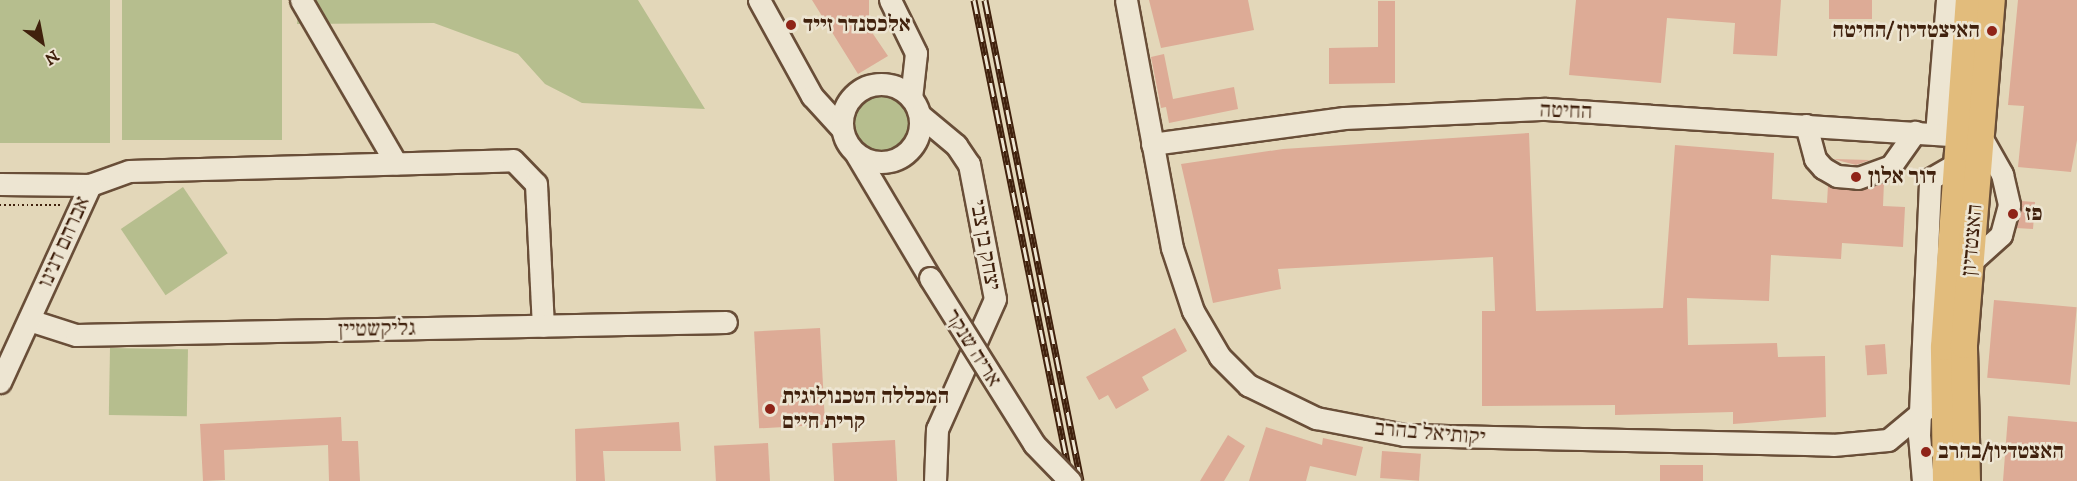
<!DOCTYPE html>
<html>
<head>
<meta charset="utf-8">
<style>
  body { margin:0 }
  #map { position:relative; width:2077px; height:481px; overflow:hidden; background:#e3d7b9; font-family:"IM FELL DW Pica","Frank Ruhl Libre",serif }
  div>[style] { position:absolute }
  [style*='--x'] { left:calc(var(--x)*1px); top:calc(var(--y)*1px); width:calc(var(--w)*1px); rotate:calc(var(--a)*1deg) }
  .green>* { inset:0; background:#b6be8e; transform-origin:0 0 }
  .round { border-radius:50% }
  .building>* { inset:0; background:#ddab96; transform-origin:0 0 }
  .path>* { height:2px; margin-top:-1px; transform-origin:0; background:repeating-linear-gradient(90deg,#40210d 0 1.5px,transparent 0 4.5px) }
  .roads { filter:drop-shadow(2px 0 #694e38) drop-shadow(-2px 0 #694e38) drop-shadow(0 2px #694e38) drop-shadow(0 -2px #694e38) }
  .minor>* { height:21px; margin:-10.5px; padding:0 10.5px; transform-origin:10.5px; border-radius:10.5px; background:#ede5d2 }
  .minor>.ring { margin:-10.5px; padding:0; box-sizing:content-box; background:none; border:21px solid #ede5d2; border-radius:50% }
  .major>* { height:26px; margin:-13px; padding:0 13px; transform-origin:13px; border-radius:13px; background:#e2bc7c }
  .rail>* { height:7px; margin-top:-3.5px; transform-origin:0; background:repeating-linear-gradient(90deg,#ede5d2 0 14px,#40210d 0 28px); box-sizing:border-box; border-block:2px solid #40210d }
  .bridges { filter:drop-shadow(2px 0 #694e38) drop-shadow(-2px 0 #694e38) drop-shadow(0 2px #694e38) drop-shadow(0 -2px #694e38) }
  .minor-bridge>* { height:21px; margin:-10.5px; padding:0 10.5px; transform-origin:10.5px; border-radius:10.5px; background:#ede5d2 }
  .dots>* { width:16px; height:16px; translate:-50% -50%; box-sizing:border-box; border:3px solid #ede5d2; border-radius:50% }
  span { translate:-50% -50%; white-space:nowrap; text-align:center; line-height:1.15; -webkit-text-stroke:5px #ede5d2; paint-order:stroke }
  .poi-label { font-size:22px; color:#40210d; font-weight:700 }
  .left { translate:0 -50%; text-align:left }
  .right { translate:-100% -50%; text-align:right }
  .street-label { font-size:22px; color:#40210d }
  .north { position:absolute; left:12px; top:12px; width:60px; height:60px; -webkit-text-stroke:4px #ede5d2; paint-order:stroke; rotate:148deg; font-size:16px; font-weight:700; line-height:24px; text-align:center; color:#40210d }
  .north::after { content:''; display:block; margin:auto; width:21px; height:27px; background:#40210d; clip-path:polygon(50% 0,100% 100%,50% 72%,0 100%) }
</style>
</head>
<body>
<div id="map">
  <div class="green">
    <i style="left:0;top:0;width:110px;height:143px"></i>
    <i style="left:122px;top:0;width:160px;height:140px"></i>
    <i style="clip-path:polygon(299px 0,638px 0,705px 109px,582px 103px,545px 84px,518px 54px,434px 23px,297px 24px)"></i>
    <i class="round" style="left:851px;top:92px;width:62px;height:62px"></i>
    <i style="left:183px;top:187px;width:80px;height:75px;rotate:56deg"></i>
    <i style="left:110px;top:348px;width:78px;height:67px;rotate:1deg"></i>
  </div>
  <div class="building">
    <i style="clip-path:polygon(812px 0,869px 0,869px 28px,888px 56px,858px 74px)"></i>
    <i style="clip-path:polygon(1149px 0,1248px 0,1254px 30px,1161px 48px)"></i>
    <i style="clip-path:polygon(1576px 0,1781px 0,1777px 56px,1733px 54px,1735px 23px,1667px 18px,1661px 83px,1569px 75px)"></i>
    <i style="left:1829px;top:0;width:43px;height:19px"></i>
    <i style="clip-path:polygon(2018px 0,2077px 0,2077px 140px,2071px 172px,2018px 167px,2024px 106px,2008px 105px)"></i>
    <i style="clip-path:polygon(1378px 1px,1395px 1px,1395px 83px,1329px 84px,1329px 48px,1378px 47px)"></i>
    <i style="clip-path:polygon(1164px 54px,1173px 99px,1234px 87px,1238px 109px,1169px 123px,1166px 107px,1161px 108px,1151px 57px)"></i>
    <i style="clip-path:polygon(1529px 133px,1536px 311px,1663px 308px,1675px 145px,1774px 153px,1772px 199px,1827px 203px,1828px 185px,1857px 191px,1884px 182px,1883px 206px,1905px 207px,1903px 247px,1842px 243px,1841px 259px,1771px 255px,1769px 301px,1687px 298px,1688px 345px,1777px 343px,1778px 357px,1825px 356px,1826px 417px,1733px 424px,1733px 412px,1615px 415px,1615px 405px,1482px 406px,1482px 311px,1495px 311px,1493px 257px,1278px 269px,1281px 289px,1213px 303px,1181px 164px,1283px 149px)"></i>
    <i style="clip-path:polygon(1833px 159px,1870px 160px,1856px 165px)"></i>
    <i style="clip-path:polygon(2021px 201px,2035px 202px,2033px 229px,2016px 228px)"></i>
    <i style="left:1994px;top:300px;width:83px;height:78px;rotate:5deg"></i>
    <i style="left:820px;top:328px;width:97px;height:66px;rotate:87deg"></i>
    <i style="clip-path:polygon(1175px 328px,1187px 351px,1142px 377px,1149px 390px,1116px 409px,1108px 395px,1099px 400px,1086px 377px)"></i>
    <i style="left:1885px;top:344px;width:30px;height:20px;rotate:86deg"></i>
    <i style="clip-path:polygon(2008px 416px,2077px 422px,2077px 481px,2003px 481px)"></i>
    <i style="clip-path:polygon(341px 417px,342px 441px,358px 441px,360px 481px,329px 481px,328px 445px,224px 450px,225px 480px,203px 481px,200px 424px)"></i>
    <i style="clip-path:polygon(679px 422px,681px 451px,603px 451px,605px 481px,576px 481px,575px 429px)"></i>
    <i style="clip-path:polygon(1266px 427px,1322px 445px,1323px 438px,1363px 447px,1356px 476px,1310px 466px,1306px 481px,1249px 481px)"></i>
    <i style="clip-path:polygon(1228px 435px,1245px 446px,1224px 481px,1200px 481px)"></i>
    <i style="left:895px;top:440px;width:41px;height:63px;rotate:87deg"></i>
    <i style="left:768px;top:443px;width:38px;height:54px;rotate:87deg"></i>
    <i style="left:1382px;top:451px;width:39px;height:27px;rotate:4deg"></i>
    <i style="left:1703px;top:465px;width:16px;height:43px;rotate:90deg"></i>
  </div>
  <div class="path">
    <i style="--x:0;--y:205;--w:60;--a:0"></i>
  </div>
  <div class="roads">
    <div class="minor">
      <i style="--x:301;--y:0;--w:189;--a:59.8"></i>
      <i style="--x:759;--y:0;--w:110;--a:61.1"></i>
      <i style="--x:812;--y:96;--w:45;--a:47.7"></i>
      <i style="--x:890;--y:0;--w:59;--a:63.9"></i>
      <i style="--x:916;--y:53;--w:45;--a:96.3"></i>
      <i style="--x:1126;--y:0;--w:252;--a:79.5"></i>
      <i style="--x:1172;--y:248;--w:66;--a:71.6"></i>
      <i style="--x:1193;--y:311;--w:53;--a:59.6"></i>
      <i style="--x:1220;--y:357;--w:40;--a:45"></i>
      <i style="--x:1248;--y:385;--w:76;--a:25.9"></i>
      <i style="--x:1316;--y:418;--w:90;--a:10.9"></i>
      <i style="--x:1404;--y:435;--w:429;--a:1.3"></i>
      <i style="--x:1833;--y:445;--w:55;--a:-5.2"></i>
      <i style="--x:1888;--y:440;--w:70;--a:-39.8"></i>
      <i class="ring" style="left:842px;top:84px;width:57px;height:57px"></i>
      <i style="--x:920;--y:115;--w:47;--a:39.8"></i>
      <i style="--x:956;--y:145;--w:23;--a:56"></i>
      <i style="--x:969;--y:164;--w:137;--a:79.1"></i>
      <i style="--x:995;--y:299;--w:142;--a:114"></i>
      <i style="--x:937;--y:429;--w:52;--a:92.2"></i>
      <i style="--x:1806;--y:125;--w:35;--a:75"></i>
      <i style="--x:1815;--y:159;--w:12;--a:48"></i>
      <i style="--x:1823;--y:168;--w:16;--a:30"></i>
      <i style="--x:1837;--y:176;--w:21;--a:5"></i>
      <i style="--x:1858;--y:178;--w:35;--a:-20"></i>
      <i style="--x:1891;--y:166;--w:42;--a:-54.8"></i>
      <i style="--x:1936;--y:134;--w:134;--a:-85.3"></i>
      <i style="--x:1152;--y:144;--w:194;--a:-7.7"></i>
      <i style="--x:1344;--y:118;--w:202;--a:-2.6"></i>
      <i style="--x:1546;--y:109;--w:436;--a:3.7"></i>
      <i style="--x:1981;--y:137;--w:43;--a:60.4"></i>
      <i style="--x:2002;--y:174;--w:32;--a:77"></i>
      <i style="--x:2009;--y:205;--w:31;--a:105"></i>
      <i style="--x:2001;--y:235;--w:40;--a:138"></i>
      <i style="--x:856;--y:154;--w:144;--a:59.2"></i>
      <i style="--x:0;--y:184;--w:90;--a:0.6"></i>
      <i style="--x:90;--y:185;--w:41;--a:-19.7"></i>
      <i style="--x:129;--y:171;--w:384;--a:-1.6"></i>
      <i style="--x:513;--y:160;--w:33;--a:46"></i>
      <i style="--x:536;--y:184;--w:142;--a:87.2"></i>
      <i style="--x:29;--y:320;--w:49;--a:17.7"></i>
      <i style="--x:76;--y:335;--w:650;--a:-1.15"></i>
      <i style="--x:0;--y:382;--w:217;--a:-65.4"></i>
      <i style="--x:1923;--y:481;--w:46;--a:-95"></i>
      <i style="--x:1919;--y:435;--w:256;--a:-87.5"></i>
      <i style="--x:1930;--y:179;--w:28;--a:-30"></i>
    </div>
    <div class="major">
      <i style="--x:1946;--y:481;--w:134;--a:-90.9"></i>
      <i style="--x:1944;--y:347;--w:348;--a:-85.9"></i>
      <i style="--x:1967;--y:481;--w:136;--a:-91.3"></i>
      <i style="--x:1964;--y:345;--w:346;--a:-85.4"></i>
    </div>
  </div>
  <div class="rail">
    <i style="--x:974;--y:0;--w:491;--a:78.6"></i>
    <i style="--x:985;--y:0;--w:490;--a:78.7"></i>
  </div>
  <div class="bridges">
    <div class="minor-bridge">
      <i style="--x:930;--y:278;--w:196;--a:57.9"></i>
      <i style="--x:1034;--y:444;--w:52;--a:45.8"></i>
    </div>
  </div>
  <div class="dots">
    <i style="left:791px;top:25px;background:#8f2418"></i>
    <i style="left:1992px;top:31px;background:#8f2418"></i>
    <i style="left:1856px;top:177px;background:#8f2418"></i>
    <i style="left:2013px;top:214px;background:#8f2418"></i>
    <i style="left:770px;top:409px;background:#8f2418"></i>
    <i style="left:1926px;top:452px;background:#8f2418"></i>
  </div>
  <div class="poi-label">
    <span class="left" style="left:803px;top:25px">אלכסנדר זייד</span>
    <span class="right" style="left:1980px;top:31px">האיצטדיון /החיטה</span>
    <span class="left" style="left:1868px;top:177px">דור אלון</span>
    <span class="left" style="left:2025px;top:214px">פז</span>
    <span class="left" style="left:782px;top:409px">המכללה הטכנולוגית<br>קרית חיים</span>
    <span class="left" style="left:1938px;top:452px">האצטדיון/בהרב</span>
  </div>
  <div class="street-label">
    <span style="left:1566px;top:111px;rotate:2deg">החיטה</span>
    <span style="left:1972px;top:240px;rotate:-85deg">האצטדיון</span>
    <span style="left:64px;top:242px;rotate:-66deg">אברהם דנינו</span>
    <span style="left:985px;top:245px;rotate:80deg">יצחק בן צבי</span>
    <span style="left:377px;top:329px;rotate:-1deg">גליקשטיין</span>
    <span style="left:973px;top:348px;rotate:58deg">אריה שנקר</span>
    <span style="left:1430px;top:433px;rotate:5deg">יקותיאל בהרב</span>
  </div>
  <div class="north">N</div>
</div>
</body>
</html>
